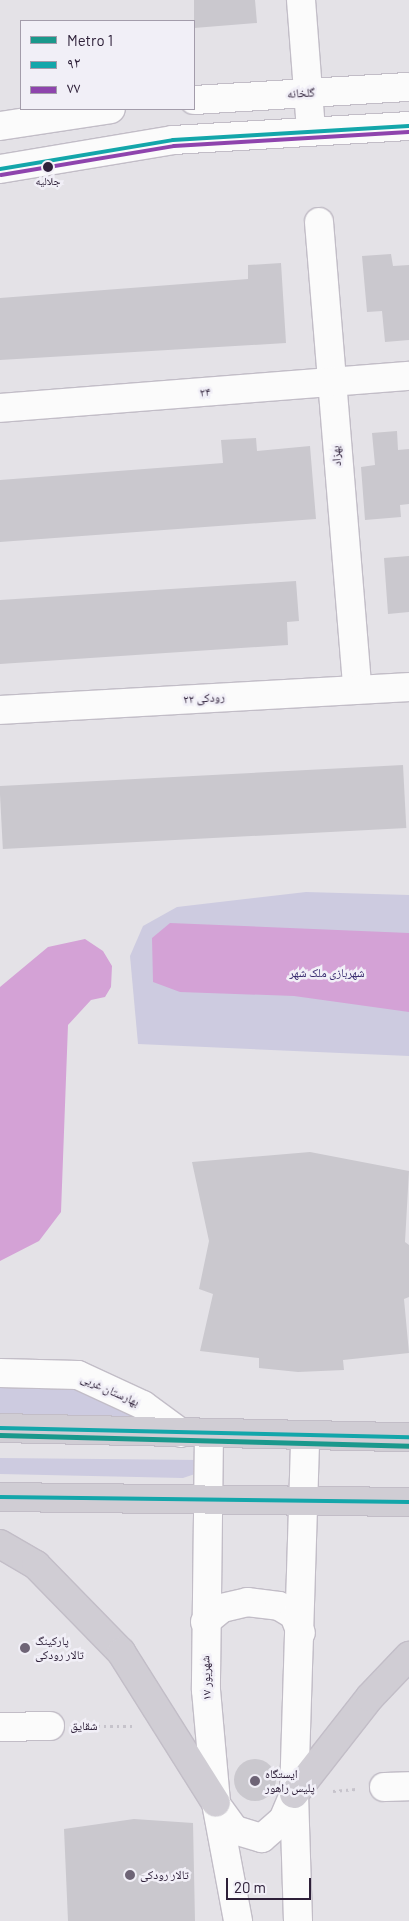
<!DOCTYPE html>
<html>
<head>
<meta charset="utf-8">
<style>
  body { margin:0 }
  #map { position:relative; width:409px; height:1921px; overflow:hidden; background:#e4e2e7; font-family:Barlow,"Noto Naskh Arabic",sans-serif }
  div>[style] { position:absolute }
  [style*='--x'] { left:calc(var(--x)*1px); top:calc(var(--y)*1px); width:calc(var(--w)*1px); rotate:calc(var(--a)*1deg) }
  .green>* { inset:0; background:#cdcbe0 }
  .water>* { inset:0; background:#d4a2d6 }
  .building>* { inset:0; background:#cac8ce; transform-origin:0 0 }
  .round { border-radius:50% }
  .path>* { height:3px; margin-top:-1.5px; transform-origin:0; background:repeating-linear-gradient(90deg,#c6c3cb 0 2.5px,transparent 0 6.5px) }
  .roads { filter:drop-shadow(1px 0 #c2bdc7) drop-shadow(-1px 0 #c2bdc7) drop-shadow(0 1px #c2bdc7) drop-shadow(0 -1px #c2bdc7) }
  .minor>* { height:28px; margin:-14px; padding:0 14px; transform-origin:14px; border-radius:14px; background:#fbfbfb }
  .secondary>* { height:28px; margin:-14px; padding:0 14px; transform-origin:14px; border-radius:14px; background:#fbfbfb }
  .primary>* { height:28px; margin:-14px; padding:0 14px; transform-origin:14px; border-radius:14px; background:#d0cdd4 }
  .bus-1>* { height:4px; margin:-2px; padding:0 2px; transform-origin:2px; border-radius:2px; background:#13a6aa }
  .bus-2>* { height:4px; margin:-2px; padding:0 2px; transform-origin:2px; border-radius:2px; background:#8e44ad }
  .metro-1>* { height:5px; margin:-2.5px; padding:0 2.5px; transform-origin:2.5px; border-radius:2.5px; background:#1a988c }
  .dots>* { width:14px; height:14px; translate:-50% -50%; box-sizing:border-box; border:2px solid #f1eff7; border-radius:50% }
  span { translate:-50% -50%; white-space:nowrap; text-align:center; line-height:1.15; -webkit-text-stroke:5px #f1eff7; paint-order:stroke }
  .bus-label { font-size:11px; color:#2e2039 }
  .street-label { font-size:12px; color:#2e2039 }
  .park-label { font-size:12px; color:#392c6f }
  .poi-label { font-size:12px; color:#2e2039 }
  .left { translate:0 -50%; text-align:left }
  .legend { position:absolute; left:20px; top:20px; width:175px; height:90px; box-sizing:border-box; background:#f1eff7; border:1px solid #a39cab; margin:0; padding:6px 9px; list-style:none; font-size:15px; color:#2e2039 }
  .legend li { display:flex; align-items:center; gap:10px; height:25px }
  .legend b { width:25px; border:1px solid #a39cab }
  .scale { position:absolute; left:226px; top:1878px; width:85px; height:22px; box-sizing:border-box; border:2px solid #2e2039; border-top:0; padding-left:6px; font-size:15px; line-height:18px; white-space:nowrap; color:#2e2039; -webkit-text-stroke:4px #f1eff7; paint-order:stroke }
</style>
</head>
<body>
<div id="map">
  <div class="green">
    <i style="clip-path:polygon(306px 892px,409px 895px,409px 1056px,138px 1044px,130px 956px,143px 926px,177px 907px)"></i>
    <i style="clip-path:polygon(0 1385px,75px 1387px,147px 1423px,0 1417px)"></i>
    <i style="clip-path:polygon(0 1458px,201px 1460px,201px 1472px,183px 1478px,0 1474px)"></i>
  </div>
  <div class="water">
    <i style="clip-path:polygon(170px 923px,409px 933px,409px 1012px,294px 996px,180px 992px,153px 982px,152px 938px)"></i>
    <i style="clip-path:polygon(85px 939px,103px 951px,112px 966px,111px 987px,105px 997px,91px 1000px,68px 1025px,61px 1212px,39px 1241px,0 1261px,0 987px,48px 947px)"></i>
  </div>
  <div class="building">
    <i style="clip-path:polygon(194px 0,255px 0,257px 23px,194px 28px)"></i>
    <i style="clip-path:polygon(391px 254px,393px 266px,409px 265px,409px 340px,385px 342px,382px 311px,367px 312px,362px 256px)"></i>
    <i style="clip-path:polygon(281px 263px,286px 343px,0 360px,0 298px,248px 279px,248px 265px)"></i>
    <i style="clip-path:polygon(397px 431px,398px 450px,409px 449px,409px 504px,400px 505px,401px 517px,365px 520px,361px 467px,375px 465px,372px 433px)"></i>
    <i style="clip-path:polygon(256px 438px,257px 451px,310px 446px,316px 519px,0 542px,0 480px,223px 463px,221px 440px)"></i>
    <i style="clip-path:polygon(409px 556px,409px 612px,388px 614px,384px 558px)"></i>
    <i style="clip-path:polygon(296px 581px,299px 621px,287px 622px,288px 645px,0 664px,0 600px)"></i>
    <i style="left:403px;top:765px;width:63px;height:404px;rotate:87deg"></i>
    <i style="clip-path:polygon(310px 1152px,409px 1171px,405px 1242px,409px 1245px,409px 1297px,404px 1299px,409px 1353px,343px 1360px,344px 1370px,298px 1372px,259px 1368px,259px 1358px,200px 1351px,213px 1294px,199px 1289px,209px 1241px,192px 1162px)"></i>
    <i class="round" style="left:234px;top:1759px;width:42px;height:42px"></i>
    <i style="clip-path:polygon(134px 1819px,193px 1823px,195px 1921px,68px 1921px,64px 1829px)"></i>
  </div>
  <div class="path">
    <i style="--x:78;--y:1726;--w:56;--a:0"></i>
    <i style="--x:333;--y:1791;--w:23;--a:-5"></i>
  </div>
  <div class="roads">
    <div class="minor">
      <i style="--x:301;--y:0;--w:131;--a:85.6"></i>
      <i style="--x:319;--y:222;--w:469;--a:85.3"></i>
      <i style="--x:0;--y:408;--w:410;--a:-4.5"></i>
      <i style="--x:0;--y:710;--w:410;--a:-3.2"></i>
      <i style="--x:0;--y:1373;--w:78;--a:1.5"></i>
      <i style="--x:78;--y:1375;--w:72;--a:24.8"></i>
      <i style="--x:143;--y:1405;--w:47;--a:36.4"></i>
      <i style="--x:0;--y:1727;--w:50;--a:-1.1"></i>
      <i style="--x:384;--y:1787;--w:25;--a:-2"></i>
    </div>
    <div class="secondary">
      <i style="--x:194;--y:100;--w:215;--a:-3.5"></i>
      <i style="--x:0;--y:126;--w:112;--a:-8.7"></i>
      <i style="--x:0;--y:169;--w:175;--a:-9.5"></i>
      <i style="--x:173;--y:140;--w:236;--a:-3.4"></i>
      <i style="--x:209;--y:1433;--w:257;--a:90.7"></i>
      <i style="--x:206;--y:1690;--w:113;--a:84.9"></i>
      <i style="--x:216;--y:1803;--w:120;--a:79.4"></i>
      <i style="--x:205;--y:1622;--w:22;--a:-39"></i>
      <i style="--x:222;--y:1608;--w:26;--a:-13"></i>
      <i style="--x:247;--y:1602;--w:32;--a:7"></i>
      <i style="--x:279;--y:1606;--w:17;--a:31"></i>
      <i style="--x:294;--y:1615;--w:19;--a:69"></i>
      <i style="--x:218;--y:1807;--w:29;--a:54"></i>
      <i style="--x:235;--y:1830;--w:28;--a:17"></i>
      <i style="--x:262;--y:1838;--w:28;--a:-41"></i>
      <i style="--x:283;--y:1820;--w:26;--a:-67"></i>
      <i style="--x:298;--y:1921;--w:127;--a:-91.8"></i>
      <i style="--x:294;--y:1794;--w:359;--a:-88.2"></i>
    </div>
    <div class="primary">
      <i style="--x:0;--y:1428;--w:409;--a:1.3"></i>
      <i style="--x:0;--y:1497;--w:409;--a:0.7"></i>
      <i style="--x:0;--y:1544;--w:42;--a:30.3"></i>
      <i style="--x:36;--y:1565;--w:122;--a:45.7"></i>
      <i style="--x:121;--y:1652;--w:178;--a:57.8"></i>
      <i style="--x:294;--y:1794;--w:123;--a:-51.9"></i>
      <i style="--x:370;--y:1697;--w:57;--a:-46.4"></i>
    </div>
  </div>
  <div class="bus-1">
    <i style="--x:0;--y:169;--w:175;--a:-9.5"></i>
    <i style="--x:173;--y:140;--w:236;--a:-3.4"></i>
    <i style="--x:0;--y:1428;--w:409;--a:1.3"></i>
    <i style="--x:0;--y:1497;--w:409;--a:0.7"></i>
  </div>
  <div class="bus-2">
    <i style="--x:1;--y:175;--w:175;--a:-9.5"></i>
    <i style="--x:174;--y:146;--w:235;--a:-3.4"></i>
  </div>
  <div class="metro-1">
    <i style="--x:0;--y:1435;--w:409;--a:1.5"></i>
  </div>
  <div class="dots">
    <i style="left:48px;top:167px;background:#2e2039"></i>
    <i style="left:25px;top:1648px;background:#6e6476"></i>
    <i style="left:255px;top:1781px;background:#6e6476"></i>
    <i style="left:130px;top:1875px;background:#6e6476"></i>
  </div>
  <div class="bus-label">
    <span style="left:48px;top:181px">جلالیه</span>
  </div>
  <div class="street-label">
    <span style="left:301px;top:93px;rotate:-3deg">گلخانه</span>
    <span style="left:205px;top:392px;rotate:-4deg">۲۴</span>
    <span style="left:336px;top:456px;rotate:-95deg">بهزاد</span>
    <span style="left:204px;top:698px;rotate:-3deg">رودکی ۲۲</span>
    <span style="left:110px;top:1390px;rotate:24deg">بهارستان غربی</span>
    <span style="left:206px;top:1678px;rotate:-92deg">۱۷ شهریور</span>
    <span style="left:84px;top:1726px">شقایق</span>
  </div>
  <div class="park-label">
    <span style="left:327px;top:973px">شهربازی ملک شهر</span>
  </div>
  <div class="poi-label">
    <span class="left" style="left:35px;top:1648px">پارکینگ<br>تالار رودکی</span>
    <span class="left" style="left:265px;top:1781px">ایستگاه<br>پلیس راهور</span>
    <span class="left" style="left:140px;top:1875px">تالار رودکی</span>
  </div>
  <ul class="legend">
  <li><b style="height:6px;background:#1a988c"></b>Metro 1</li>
  <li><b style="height:6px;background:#13a6aa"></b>۹۲</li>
  <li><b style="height:6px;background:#8e44ad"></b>۷۷</li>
  </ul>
  <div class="scale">20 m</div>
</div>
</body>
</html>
